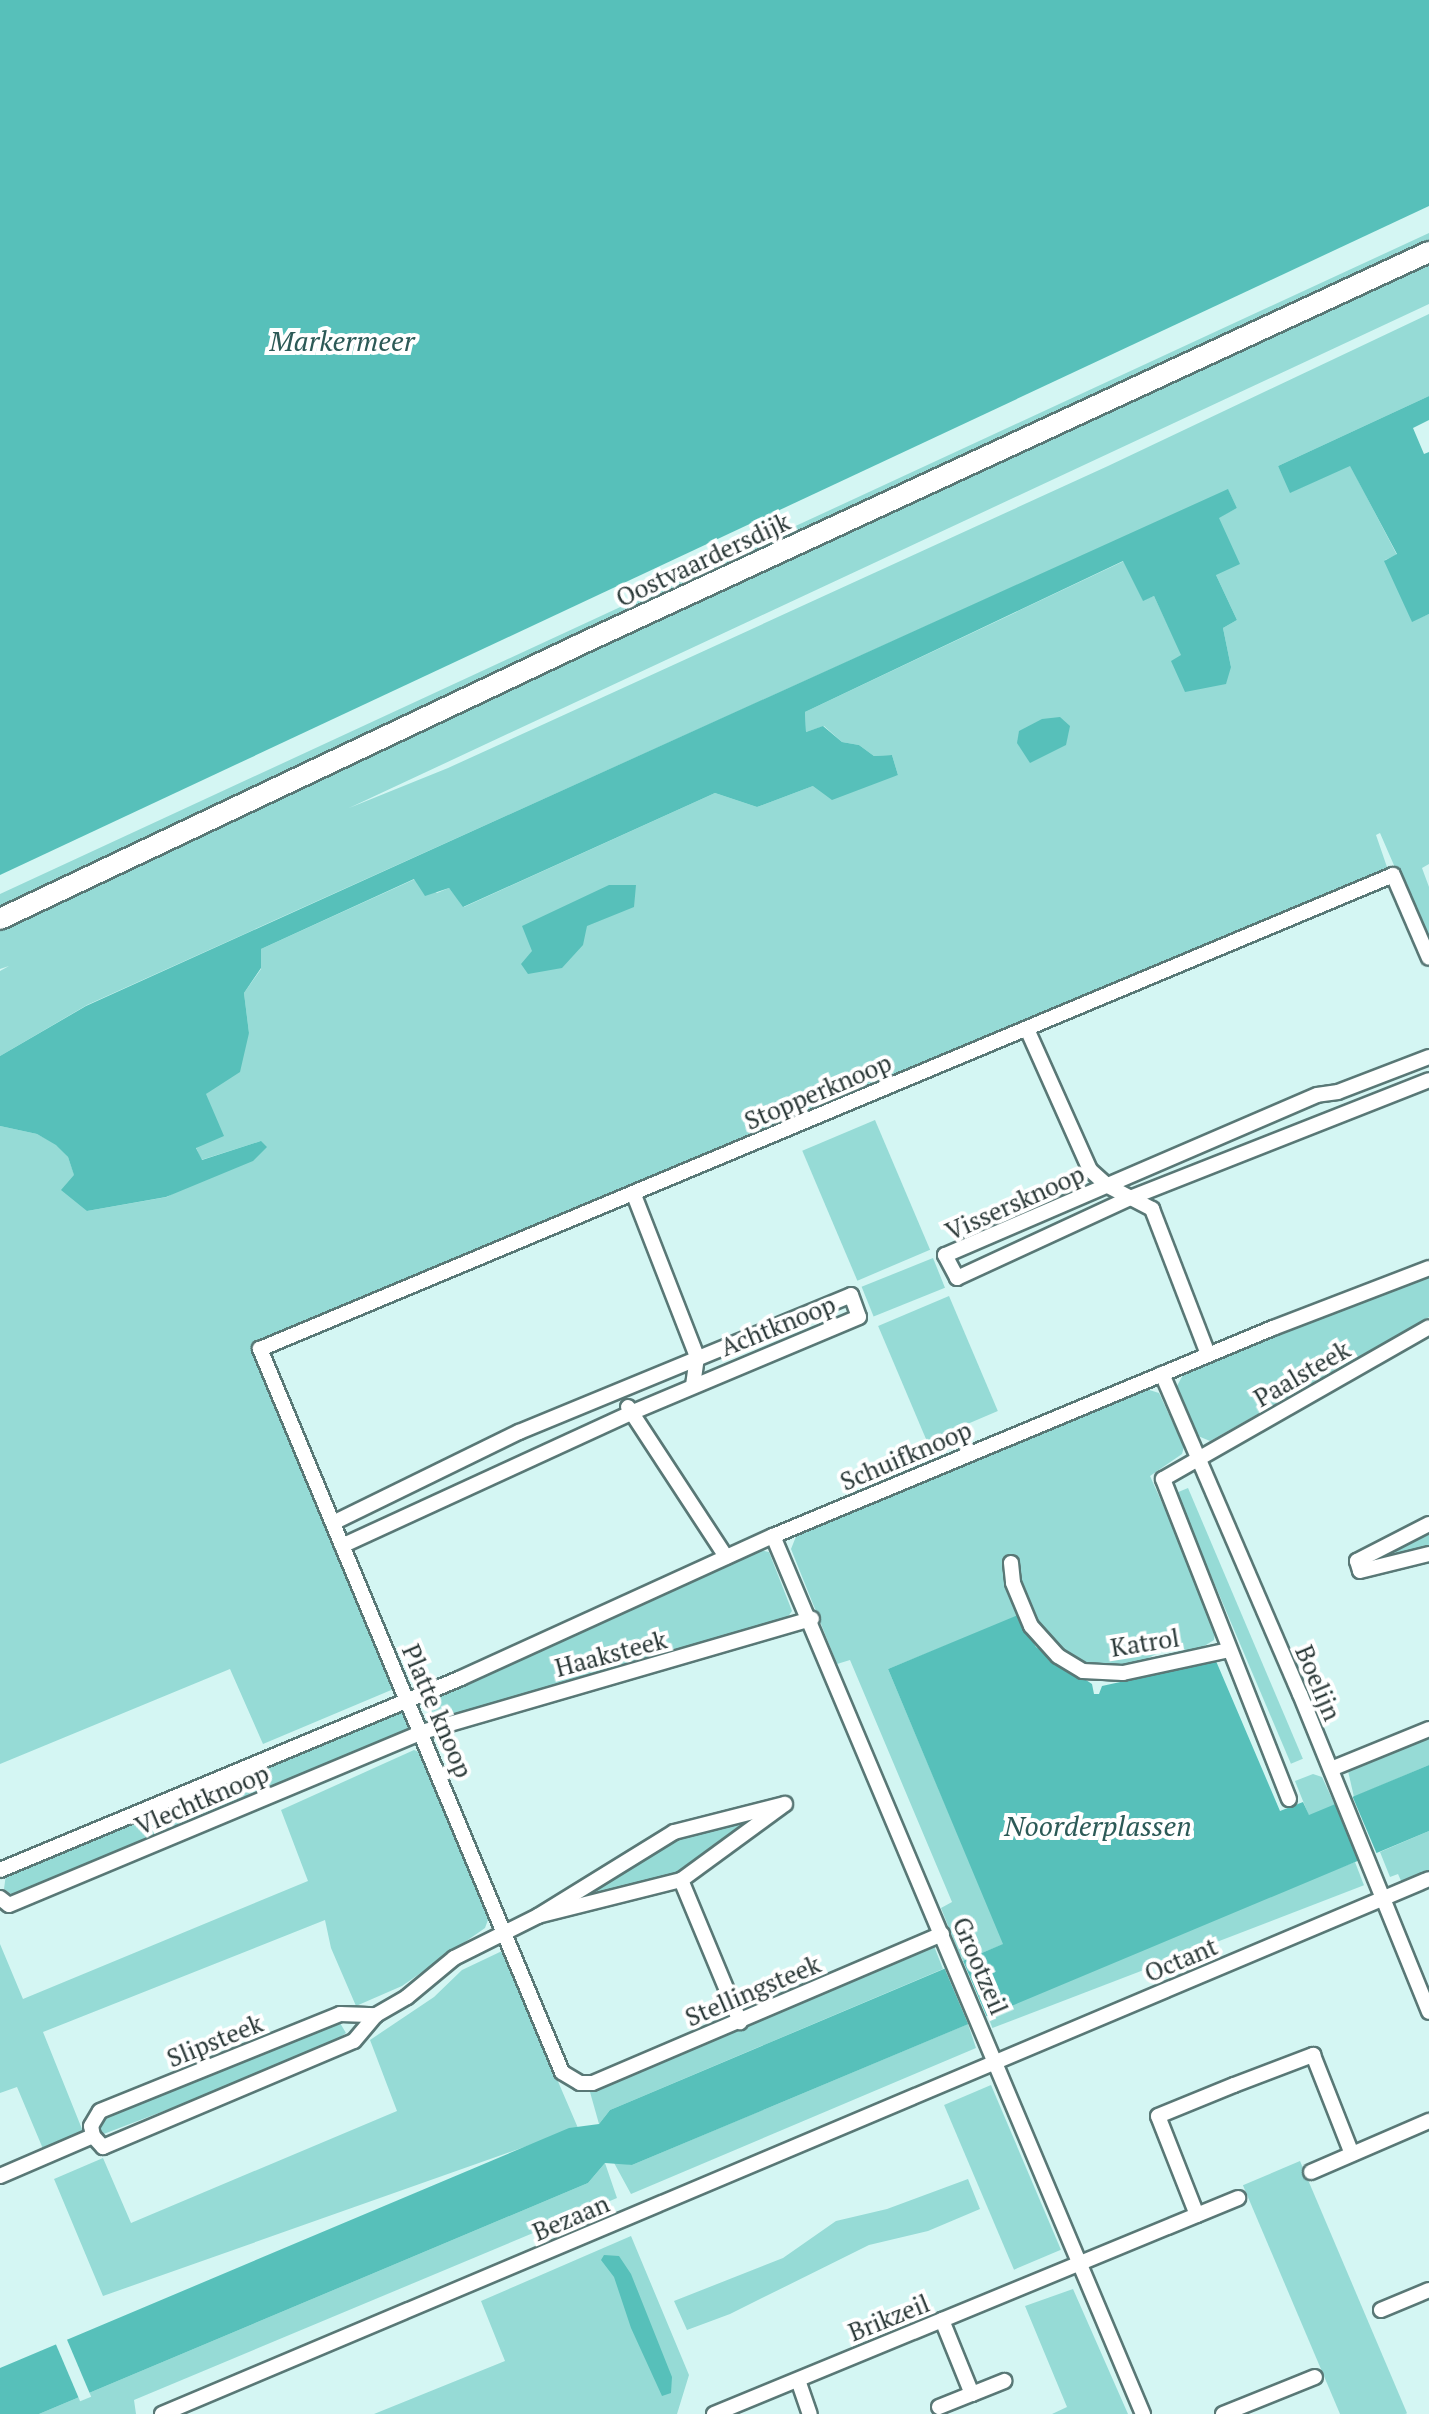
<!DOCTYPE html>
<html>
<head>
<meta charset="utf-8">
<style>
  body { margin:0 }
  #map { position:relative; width:1429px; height:2414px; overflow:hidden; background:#d4f6f3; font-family:"PT Serif",serif }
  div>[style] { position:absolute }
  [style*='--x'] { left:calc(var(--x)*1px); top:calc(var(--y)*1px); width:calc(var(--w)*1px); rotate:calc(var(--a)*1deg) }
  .green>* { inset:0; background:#96dbd6; transform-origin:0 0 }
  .water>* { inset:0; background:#57c0ba }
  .pier>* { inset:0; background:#d4f6f3; transform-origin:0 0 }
  .roads { filter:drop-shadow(2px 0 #597876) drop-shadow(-2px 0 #597876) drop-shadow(0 2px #597876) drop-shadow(0 -2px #597876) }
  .street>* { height:14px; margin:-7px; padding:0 7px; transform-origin:7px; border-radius:7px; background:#fff }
  .secondary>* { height:20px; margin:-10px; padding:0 10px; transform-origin:10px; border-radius:10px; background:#fff }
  span { translate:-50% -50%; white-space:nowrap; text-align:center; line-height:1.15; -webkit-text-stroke:8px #fff; paint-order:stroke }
  .street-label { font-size:25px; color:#2c3a39 }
  .water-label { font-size:28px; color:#2c5a57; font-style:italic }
</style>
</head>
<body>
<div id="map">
  <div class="green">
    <i style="clip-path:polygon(1429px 233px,1429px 245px,539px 657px,463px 686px,417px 713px,0 910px,0 894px)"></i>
    <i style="clip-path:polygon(1429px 262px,1429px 304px,349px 808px,448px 768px,1108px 466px,1429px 314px,1429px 396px,1278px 466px,1291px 492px,1350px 465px,1397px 555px,1385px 560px,1412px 621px,1429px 614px,1429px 864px,1422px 868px,1429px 887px,1429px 946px,1380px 833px,1376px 835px,1388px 870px,254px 1348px,396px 1688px,263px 1744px,230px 1669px,0 1764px,0 1126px,37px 1134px,56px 1144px,68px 1157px,87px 1211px,167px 1197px,261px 1141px,201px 1160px,196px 1147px,206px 1094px,249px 1033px,244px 993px,261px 969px,261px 949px,415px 879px,437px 893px,449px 888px,464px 907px,715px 793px,757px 807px,813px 786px,898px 775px,892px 755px,874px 756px,859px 745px,842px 742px,824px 726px,806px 732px,805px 712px,1124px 561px,1143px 600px,1154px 596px,1182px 655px,1231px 667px,1223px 628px,1237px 620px,1216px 575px,1219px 517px,1237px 508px,1228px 490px,87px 1005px,0 1056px,0 971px,9px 966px,0 969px,0 927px)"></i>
    <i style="left:875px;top:1120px;width:141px;height:79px;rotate:67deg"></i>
    <i style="left:933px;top:1258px;width:32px;height:77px;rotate:68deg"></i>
    <i style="clip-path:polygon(1429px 1275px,1429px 1317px,1210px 1441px,1198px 1436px,1177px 1386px,1185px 1371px)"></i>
    <i style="left:949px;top:1296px;width:125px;height:77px;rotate:67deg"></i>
    <i style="clip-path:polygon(1143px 1388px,1159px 1393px,1184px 1447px,1182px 1454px,1150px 1476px,1216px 1623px,1214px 1640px,1193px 1653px,1181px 1648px,1177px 1638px,1161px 1643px,1158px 1653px,1135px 1665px,1093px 1667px,1055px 1649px,1029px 1612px,888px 1669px,1004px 1944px,962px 1961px,941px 1908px,952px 1902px,850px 1660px,837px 1664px,791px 1549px,797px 1534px)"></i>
    <i style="left:1188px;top:1488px;width:294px;height:13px;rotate:67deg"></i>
    <i style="clip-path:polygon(1429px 1530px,1429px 1548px,1365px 1563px)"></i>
    <i style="clip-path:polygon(756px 1549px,769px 1552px,792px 1611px,787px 1618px,432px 1720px,425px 1699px)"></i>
    <i style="clip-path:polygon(395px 1711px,405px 1712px,410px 1725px,406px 1731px,14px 1896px,4px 1889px,6px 1874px)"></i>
    <i style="clip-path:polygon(1429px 1737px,1429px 1765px,1354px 1797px,1348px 1771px)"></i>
    <i style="clip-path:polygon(414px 1750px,419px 1752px,489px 1917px,485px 1928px,402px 1986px,356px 2006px,331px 1948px,325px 1920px,43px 2032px,86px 2139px,46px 2156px,17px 2087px,0 2093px,0 1944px,23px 1999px,308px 1881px,281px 1810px)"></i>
    <i style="clip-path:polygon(1313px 1774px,1322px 1777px,1335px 1805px,1309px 1816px,1295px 1781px)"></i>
    <i style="clip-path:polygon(765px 1814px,674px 1878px,565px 1904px,676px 1839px)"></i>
    <i style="clip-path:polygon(1429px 1831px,1429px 1872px,1402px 1883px,1398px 1874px,1390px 1877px,1380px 1852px)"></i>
    <i style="left:1355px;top:1862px;width:25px;height:398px;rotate:69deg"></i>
    <i style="clip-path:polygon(934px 1946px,943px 1969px,610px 2110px,599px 2124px,590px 2092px)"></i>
    <i style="clip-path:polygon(502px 1951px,578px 2128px,103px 2296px,54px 2179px,103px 2158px,131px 2223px,397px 2111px,370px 2040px,434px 1997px,462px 1970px)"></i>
    <i style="clip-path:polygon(340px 2023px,346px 2033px,321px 2051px,101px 2135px,99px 2128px,106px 2118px,301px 2038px,300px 2033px)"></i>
    <i style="clip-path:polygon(968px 2024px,976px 2048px,631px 2194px,613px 2161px,632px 2165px)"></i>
    <i style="left:991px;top:2085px;width:179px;height:51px;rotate:67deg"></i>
    <i style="left:1300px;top:2161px;width:274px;height:62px;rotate:67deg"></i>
    <i style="clip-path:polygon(605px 2163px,617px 2198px,134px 2400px,136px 2414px,39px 2414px,588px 2183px)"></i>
    <i style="clip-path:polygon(968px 2179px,980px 2209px,928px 2231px,869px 2245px,730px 2314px,687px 2330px,674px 2301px,783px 2258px,836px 2221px,887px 2209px)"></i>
    <i style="clip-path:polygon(631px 2236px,689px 2375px,677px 2414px,374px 2414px,505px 2361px,481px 2301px)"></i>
    <i style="clip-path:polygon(1073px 2289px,1128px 2414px,1052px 2414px,1067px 2407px,1025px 2306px)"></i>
  </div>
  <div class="water">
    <i style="clip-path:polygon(0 0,1429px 0,1429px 206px,0 875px)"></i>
    <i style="clip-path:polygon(1429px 396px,1429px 420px,1413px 428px,1424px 454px,1429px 452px,1429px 614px,1412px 622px,1384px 561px,1397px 554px,1350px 466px,1290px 493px,1278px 466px)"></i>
    <i style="clip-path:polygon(1228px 489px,1237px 508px,1219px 518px,1240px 564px,1216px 575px,1237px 620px,1223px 628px,1231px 667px,1226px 684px,1185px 692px,1171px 661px,1181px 655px,1154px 596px,1143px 601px,1123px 561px,805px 712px,806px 732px,823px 726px,842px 742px,859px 745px,874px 756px,892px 755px,898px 775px,832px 800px,813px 786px,757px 807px,715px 793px,463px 907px,449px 888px,425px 896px,414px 879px,261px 949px,261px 968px,244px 993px,249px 1033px,240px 1072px,206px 1094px,224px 1136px,196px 1148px,202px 1160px,261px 1141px,267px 1147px,253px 1161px,166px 1197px,87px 1211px,61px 1190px,74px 1175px,68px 1157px,56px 1145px,37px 1134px,0 1126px,0 1056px,86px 1006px)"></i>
    <i style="clip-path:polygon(1060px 717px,1070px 726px,1066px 745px,1030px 763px,1017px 743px,1019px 731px,1042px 719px)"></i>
    <i style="clip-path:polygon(609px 885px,636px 885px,634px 907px,587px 926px,583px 945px,562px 968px,528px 974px,521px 964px,532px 951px,522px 926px)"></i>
    <i style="clip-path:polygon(1018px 1615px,1036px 1647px,1092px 1684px,1094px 1694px,1099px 1694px,1102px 1686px,1216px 1661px,1280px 1811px,1303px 1802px,1309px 1815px,1429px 1765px,1429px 1831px,632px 2165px,605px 2163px,588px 2183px,39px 2414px,0 2414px,0 2368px,569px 2128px,599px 2124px,610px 2110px,1003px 1944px,888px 1669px)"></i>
    <i style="clip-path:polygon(604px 2255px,619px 2256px,631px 2274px,672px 2377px,671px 2393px,662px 2396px,631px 2328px,614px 2277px,601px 2260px)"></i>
  </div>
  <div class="pier">
    <i style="left:1351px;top:1793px;width:70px;height:19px;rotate:67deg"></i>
    <i style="left:961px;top:1956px;width:70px;height:20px;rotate:67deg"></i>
    <i style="left:65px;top:2335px;width:67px;height:12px;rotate:67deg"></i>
  </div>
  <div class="roads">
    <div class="street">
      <i style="--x:1027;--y:1029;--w:154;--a:65.9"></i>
      <i style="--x:1090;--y:1170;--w:24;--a:42"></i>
      <i style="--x:1108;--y:1186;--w:50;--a:27.6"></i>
      <i style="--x:1152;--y:1209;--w:155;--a:68.9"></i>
      <i style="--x:1429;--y:1057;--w:97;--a:159"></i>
      <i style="--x:1338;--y:1092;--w:21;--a:172"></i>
      <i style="--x:1317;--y:1095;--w:405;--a:156.7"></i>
      <i style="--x:945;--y:1255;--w:26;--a:62"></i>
      <i style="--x:957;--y:1278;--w:191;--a:-24.8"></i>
      <i style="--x:1130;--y:1198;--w:321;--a:-21.5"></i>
      <i style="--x:634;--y:1195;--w:174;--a:68.7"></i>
      <i style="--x:697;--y:1357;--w:28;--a:98"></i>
      <i style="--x:1162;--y:1374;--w:348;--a:66.7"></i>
      <i style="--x:1300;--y:1694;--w:343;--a:67.9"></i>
      <i style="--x:628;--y:1407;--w:179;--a:56.8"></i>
      <i style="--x:333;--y:1523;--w:207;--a:-26.1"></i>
      <i style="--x:519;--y:1432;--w:359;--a:-22.4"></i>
      <i style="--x:851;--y:1295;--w:23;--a:70"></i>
      <i style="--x:859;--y:1317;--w:245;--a:157.2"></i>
      <i style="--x:633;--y:1412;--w:320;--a:155.3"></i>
      <i style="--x:1429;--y:1524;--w:81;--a:152.8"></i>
      <i style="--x:1357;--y:1561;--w:10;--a:73"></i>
      <i style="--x:1360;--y:1571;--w:71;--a:-13.8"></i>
      <i style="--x:773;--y:1536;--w:953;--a:67.15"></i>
      <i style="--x:1011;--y:1563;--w:20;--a:84"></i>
      <i style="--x:1013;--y:1583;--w:47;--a:67.3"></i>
      <i style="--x:1031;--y:1626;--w:40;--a:48"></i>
      <i style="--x:1058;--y:1656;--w:29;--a:31"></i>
      <i style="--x:1083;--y:1671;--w:40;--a:2.9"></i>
      <i style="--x:1123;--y:1673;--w:108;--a:-12.2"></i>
      <i style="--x:1331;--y:1769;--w:106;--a:-22.2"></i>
      <i style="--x:1289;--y:1799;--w:344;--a:-111.5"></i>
      <i style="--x:1163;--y:1479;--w:306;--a:-29.7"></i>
      <i style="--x:785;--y:1804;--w:129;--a:143.8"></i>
      <i style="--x:681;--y:1880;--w:147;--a:165.9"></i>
      <i style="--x:538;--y:1916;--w:160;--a:-31.7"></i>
      <i style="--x:674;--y:1832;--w:114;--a:-14.2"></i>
      <i style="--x:0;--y:1870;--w:499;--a:-22.6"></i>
      <i style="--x:461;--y:1678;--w:343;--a:-24.5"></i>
      <i style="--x:773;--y:1536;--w:542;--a:-22.59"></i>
      <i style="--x:1273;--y:1328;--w:167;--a:-21"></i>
      <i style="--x:681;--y:1880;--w:154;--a:67.4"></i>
      <i style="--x:0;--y:1898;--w:11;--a:38"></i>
      <i style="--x:9;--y:1905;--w:448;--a:-22.7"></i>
      <i style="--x:422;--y:1732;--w:406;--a:-16.2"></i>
      <i style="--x:942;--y:1934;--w:380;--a:156.9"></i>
      <i style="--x:592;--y:2083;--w:12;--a:180"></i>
      <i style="--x:580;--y:2083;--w:21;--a:-149"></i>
      <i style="--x:562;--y:2072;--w:784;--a:-112.67"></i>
      <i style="--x:260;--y:1349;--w:1228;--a:-22.7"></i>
      <i style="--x:1393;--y:875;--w:90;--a:66.6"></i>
      <i style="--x:93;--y:2136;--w:10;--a:-101"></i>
      <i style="--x:91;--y:2126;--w:17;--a:-59"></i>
      <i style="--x:100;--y:2111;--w:259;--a:-22"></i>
      <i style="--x:340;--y:2014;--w:36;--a:2"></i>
      <i style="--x:1311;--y:2172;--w:129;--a:-23.4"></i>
      <i style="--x:0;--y:2176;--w:101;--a:-23.3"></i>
      <i style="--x:93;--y:2136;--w:15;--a:48"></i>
      <i style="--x:103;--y:2147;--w:272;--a:-22.9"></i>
      <i style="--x:354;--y:2041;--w:34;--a:-50"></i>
      <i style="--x:376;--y:2015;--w:36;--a:-30"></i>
      <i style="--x:407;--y:1997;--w:61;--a:-39.7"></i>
      <i style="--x:454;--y:1958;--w:94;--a:-26.6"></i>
      <i style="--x:1197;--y:2215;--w:106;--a:-111.5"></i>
      <i style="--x:1158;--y:2116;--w:82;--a:-22.2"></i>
      <i style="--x:1234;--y:2085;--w:85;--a:-20.8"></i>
      <i style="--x:1313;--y:2055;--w:106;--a:68.5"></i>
      <i style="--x:1381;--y:2310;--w:52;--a:-22.6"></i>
      <i style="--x:798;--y:2380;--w:36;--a:71"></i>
      <i style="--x:972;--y:2394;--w:35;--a:-22"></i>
      <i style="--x:939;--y:2407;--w:35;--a:-22"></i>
      <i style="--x:972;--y:2394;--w:80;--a:-112.1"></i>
      <i style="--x:162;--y:2414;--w:1375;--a:-22.89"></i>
      <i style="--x:714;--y:2414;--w:567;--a:-22.4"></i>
      <i style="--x:1223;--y:2414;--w:99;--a:-21.9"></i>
    </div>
    <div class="secondary">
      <i style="--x:0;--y:919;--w:645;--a:-25.33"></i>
      <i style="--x:583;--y:643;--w:932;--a:-24.81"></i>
    </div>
  </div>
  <div class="street-label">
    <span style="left:703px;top:560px;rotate:-25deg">Oostvaardersdijk</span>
    <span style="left:818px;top:1092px;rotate:-23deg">Stopperknoop</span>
    <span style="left:1015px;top:1203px;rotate:-24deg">Vissersknoop</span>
    <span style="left:778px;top:1326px;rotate:-22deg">Achtknoop</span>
    <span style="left:1302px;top:1374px;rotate:-30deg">Paalsteek</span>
    <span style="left:906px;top:1456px;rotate:-23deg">Schuifknoop</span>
    <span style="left:1145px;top:1643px;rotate:-9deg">Katrol</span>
    <span style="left:611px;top:1654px;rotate:-15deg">Haaksteek</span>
    <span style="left:1318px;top:1683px;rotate:67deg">Boelijn</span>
    <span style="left:437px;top:1711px;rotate:67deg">Platte knoop</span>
    <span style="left:202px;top:1800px;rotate:-23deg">Vlechtknoop</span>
    <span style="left:1181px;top:1960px;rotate:-23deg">Octant</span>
    <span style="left:980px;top:1966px;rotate:67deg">Grootzeil</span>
    <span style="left:753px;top:1991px;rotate:-23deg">Stellingsteek</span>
    <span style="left:215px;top:2041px;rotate:-22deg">Slipsteek</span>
    <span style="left:571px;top:2218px;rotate:-23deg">Bezaan</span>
    <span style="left:889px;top:2318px;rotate:-22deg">Brikzeil</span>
  </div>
  <div class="water-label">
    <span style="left:342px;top:341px">Markermeer</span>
    <span style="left:1098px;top:1826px">Noorderplassen</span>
  </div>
</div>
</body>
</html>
